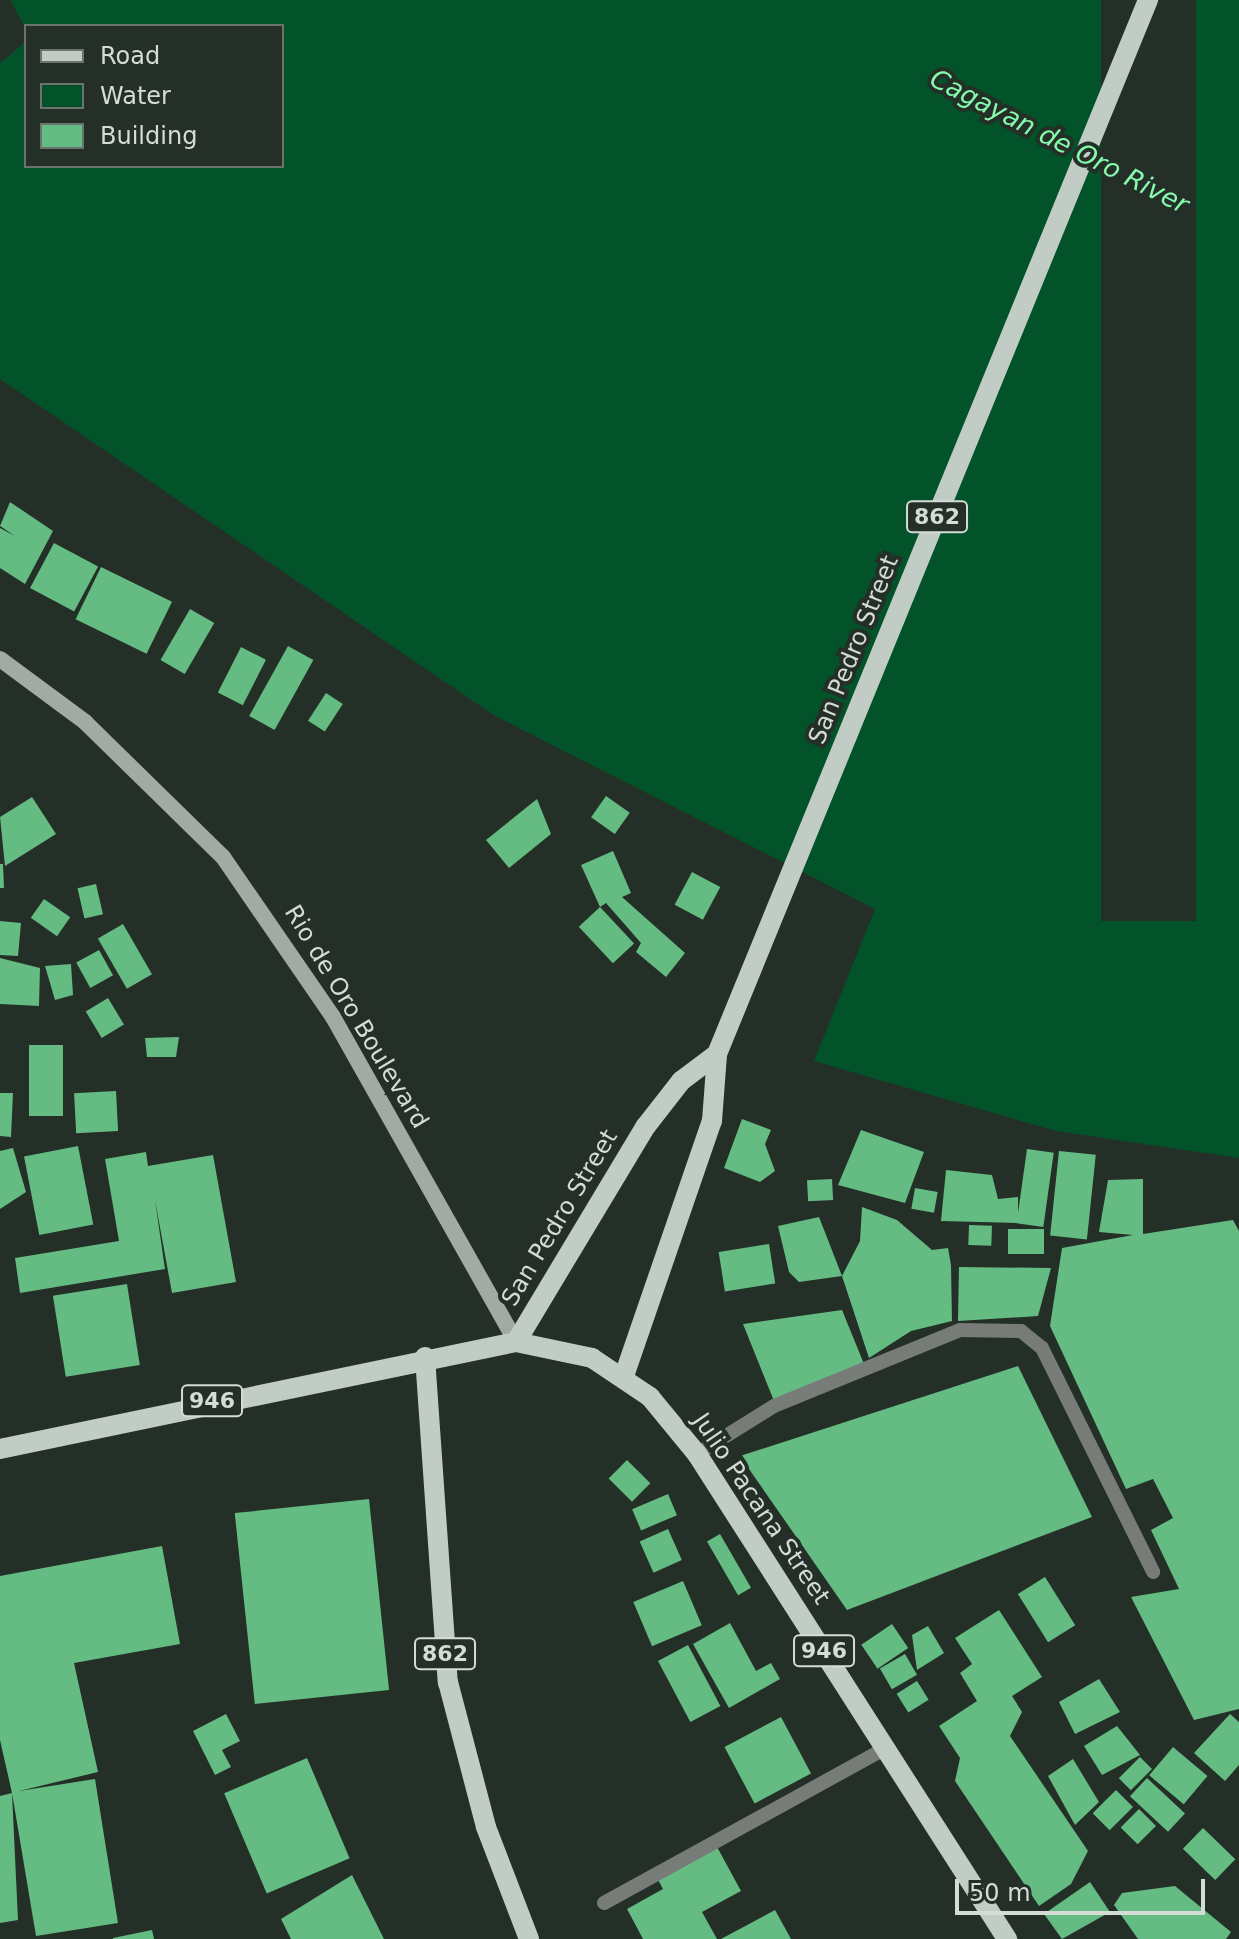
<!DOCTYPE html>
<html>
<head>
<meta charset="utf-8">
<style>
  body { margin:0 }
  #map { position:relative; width:1239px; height:1939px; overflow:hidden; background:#242f27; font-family:"DejaVu Sans",sans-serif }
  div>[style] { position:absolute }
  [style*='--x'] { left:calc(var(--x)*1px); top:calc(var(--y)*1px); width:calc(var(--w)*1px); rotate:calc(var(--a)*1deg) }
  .water>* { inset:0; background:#03532a }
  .pier>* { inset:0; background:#242f27; transform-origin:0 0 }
  .building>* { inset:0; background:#64bc82; transform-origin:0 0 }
  .lane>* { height:14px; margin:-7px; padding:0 7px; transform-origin:7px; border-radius:7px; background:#777c78 }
  .secondary>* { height:16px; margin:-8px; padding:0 8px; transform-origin:8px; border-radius:8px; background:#a1aaa3 }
  .primary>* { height:20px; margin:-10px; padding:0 10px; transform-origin:10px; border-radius:10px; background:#c1cdc4 }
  span { translate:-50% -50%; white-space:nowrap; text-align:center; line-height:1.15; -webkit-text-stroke:8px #242f27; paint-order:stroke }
  .shield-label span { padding:2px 6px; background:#242f27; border:2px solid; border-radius:6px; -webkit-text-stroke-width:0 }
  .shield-label { font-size:22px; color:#d5dcd6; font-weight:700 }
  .street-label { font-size:24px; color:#d5dcd6 }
  .water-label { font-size:26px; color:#85faad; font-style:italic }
  .legend { position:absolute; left:24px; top:24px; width:260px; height:144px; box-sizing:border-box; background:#242f27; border:2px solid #6b746d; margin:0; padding:10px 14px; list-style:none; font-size:24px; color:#d5dcd6 }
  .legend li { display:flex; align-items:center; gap:16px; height:40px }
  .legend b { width:40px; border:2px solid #6b746d }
  .scale { position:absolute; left:955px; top:1879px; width:250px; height:36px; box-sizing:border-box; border:4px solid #d5dcd6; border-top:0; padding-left:10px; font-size:24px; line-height:28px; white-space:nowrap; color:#d5dcd6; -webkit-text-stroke:6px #242f27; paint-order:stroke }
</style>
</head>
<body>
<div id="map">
  <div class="water">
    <i style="clip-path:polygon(evenodd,10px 0,1239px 0,1239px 1158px,1056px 1131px,814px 1061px,875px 909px,495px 716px,0 379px,0 63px,23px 44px,26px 29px,10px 0,26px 26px,282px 26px,282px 166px,26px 166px,26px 26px)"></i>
  </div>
  <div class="pier">
    <i style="left:1101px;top:0;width:95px;height:921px"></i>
  </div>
  <div class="building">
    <i style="clip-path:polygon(10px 502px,53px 531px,25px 584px,0 568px,0 528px,15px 536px,0 526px)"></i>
    <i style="left:54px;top:543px;width:50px;height:51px;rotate:28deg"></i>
    <i style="left:101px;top:567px;width:79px;height:58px;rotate:26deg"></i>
    <i style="left:190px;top:609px;width:28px;height:59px;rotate:30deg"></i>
    <i style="left:288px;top:646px;width:29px;height:80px;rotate:29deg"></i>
    <i style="left:241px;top:647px;width:28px;height:51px;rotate:27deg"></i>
    <i style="left:326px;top:693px;width:20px;height:33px;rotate:33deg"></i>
    <i style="left:606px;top:796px;width:29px;height:26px;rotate:35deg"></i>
    <i style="clip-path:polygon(32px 797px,56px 834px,5px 866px,0 817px)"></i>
    <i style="clip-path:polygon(537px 799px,551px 834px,509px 868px,486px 840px)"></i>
    <i style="clip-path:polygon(613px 851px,631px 893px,622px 897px,685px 953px,666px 977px,636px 952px,641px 943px,606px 903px,600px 907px,581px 865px)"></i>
    <i style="clip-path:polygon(0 864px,3px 864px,4px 888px,0 888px)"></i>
    <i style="left:692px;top:872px;width:32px;height:37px;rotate:28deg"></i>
    <i style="left:96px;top:884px;width:31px;height:19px;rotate:77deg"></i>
    <i style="left:44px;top:899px;width:32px;height:23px;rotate:35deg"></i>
    <i style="left:600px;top:907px;width:50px;height:29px;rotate:47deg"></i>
    <i style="clip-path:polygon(0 921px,21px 923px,18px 956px,0 955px)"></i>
    <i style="left:123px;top:924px;width:58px;height:29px;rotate:60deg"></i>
    <i style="left:99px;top:950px;width:29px;height:26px;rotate:61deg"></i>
    <i style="clip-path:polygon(0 958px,40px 968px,39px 1006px,0 1004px)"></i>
    <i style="clip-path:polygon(71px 964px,73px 995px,55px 1000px,45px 966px)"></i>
    <i style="left:108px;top:998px;width:31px;height:26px;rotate:59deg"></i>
    <i style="clip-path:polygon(179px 1037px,176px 1057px,147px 1057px,145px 1038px)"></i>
    <i style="left:29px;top:1045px;width:34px;height:71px"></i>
    <i style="left:116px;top:1091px;width:40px;height:42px;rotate:87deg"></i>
    <i style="clip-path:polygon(0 1093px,13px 1093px,11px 1137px,0 1136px)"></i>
    <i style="clip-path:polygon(742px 1119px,771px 1130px,765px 1144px,775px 1171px,760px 1182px,724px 1168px)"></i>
    <i style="clip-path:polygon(861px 1130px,924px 1152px,905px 1203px,838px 1185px)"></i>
    <i style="left:78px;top:1146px;width:80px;height:55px;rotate:79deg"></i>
    <i style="clip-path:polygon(13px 1148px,26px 1192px,0 1209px,0 1151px)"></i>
    <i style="left:1027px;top:1149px;width:27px;height:75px;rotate:8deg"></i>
    <i style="left:1059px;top:1151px;width:37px;height:85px;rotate:6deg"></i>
    <i style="clip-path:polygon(146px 1152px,148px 1166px,213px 1155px,236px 1282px,172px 1293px,155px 1200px,165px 1269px,20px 1293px,15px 1258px,119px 1241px,105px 1159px)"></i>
    <i style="clip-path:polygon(946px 1170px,992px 1175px,998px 1199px,1018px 1197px,1018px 1223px,941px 1221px)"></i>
    <i style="left:832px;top:1179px;width:21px;height:25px;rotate:87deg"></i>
    <i style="clip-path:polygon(1143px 1179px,1143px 1234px,1233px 1220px,1239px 1231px,1239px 1709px,1194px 1720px,1131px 1597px,1179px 1589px,1151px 1530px,1173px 1518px,1153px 1479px,1126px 1489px,1050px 1326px,1062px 1248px,1133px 1235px,1099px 1232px,1108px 1180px)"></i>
    <i style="left:915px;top:1188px;width:23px;height:21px;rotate:10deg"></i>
    <i style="clip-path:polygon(862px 1207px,897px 1220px,932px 1250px,948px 1248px,951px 1265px,952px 1321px,911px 1331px,869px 1358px,842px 1276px,860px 1241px)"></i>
    <i style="clip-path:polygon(819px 1217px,842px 1276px,799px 1282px,789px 1272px,778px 1226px)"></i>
    <i style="left:969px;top:1225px;width:23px;height:20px;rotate:2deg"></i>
    <i style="left:1008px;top:1229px;width:36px;height:25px"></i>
    <i style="left:769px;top:1244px;width:40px;height:51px;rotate:81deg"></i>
    <i style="clip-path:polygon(959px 1267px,1051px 1268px,1038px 1316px,958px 1321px)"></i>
    <i style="left:127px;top:1284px;width:82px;height:75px;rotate:81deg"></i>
    <i style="clip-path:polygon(842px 1310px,864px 1364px,774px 1401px,743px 1324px)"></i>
    <i style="clip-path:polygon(1018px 1366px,1092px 1517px,847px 1610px,740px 1456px)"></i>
    <i style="left:627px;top:1460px;width:33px;height:26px;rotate:45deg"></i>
    <i style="left:668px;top:1494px;width:23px;height:39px;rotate:67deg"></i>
    <i style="left:369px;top:1499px;width:192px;height:135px;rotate:84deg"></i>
    <i style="left:668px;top:1529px;width:34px;height:31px;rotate:66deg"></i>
    <i style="left:720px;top:1534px;width:62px;height:15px;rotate:60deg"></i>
    <i style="clip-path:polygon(162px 1546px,180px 1644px,74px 1663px,98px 1772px,19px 1791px,95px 1779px,118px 1923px,36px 1936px,12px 1793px,18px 1920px,0 1923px,0 1796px,12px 1793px,0 1740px,0 1576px)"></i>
    <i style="left:1045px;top:1577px;width:57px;height:32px;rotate:58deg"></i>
    <i style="left:683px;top:1581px;width:48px;height:54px;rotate:67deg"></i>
    <i style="clip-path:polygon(999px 1610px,1042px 1677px,1012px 1696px,1022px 1712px,1010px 1736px,1088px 1851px,1071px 1884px,1039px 1906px,955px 1781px,960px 1758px,939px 1726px,977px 1701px,960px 1673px,972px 1664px,955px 1638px)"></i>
    <i style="clip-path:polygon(730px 1623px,756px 1671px,771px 1663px,780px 1679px,729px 1708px,693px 1644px)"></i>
    <i style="left:892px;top:1624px;width:29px;height:37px;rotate:56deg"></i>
    <i style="clip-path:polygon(928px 1626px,944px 1653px,917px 1670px,912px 1635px)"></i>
    <i style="left:688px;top:1645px;width:69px;height:34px;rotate:62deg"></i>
    <i style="left:905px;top:1654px;width:24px;height:29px;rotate:60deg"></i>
    <i style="clip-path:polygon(1099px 1679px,1120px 1712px,1075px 1734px,1059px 1702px)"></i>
    <i style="left:917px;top:1681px;width:22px;height:24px;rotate:58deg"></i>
    <i style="clip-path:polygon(226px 1714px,240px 1741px,222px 1750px,231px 1767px,215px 1775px,193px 1731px)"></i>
    <i style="clip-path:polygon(1230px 1714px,1239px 1722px,1239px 1765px,1225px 1781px,1194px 1753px)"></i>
    <i style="left:781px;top:1717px;width:64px;height:64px;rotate:62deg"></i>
    <i style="clip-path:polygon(1117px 1726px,1140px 1755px,1102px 1775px,1084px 1746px)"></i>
    <i style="left:1173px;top:1747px;width:45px;height:37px;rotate:40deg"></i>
    <i style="left:1140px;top:1757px;width:17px;height:30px;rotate:45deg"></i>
    <i style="left:307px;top:1758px;width:109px;height:90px;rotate:67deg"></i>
    <i style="clip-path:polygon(1073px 1759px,1099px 1802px,1075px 1825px,1048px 1776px)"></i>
    <i style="left:1147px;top:1778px;width:52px;height:25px;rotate:43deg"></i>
    <i style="left:1116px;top:1790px;width:24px;height:33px;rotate:45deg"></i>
    <i style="left:1139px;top:1809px;width:24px;height:26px;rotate:45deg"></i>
    <i style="left:1203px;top:1828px;width:45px;height:29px;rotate:44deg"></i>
    <i style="clip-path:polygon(716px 1845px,741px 1891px,702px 1912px,717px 1939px,643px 1939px,627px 1909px,663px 1889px,656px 1876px)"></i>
    <i style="clip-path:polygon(352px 1875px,384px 1939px,291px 1939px,281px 1919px)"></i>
    <i style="clip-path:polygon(1090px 1882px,1110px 1912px,1062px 1939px,1044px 1914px)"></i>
    <i style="clip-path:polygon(1175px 1886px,1231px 1932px,1226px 1939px,1138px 1939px,1114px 1905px,1122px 1893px)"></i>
    <i style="clip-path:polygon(775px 1910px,791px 1939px,721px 1939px)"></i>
    <i style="clip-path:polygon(152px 1930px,154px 1939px,113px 1939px,113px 1938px)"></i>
  </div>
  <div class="lane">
    <i style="--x:697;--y:1454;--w:91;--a:-31.9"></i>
    <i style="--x:774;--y:1406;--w:201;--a:-22.2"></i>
    <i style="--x:960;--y:1330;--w:61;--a:0.9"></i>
    <i style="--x:1021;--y:1331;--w:27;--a:39"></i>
    <i style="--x:1042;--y:1348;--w:250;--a:63.6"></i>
    <i style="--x:604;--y:1903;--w:322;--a:-28.8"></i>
  </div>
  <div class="secondary">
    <i style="--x:0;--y:659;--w:106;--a:36.5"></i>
    <i style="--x:85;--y:722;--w:193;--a:44.4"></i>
    <i style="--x:223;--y:857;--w:194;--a:55.5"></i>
    <i style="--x:333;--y:1017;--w:373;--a:60.6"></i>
  </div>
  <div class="primary">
    <i style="--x:516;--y:1342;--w:252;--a:-59"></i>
    <i style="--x:646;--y:1126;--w:57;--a:-52.1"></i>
    <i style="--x:681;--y:1081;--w:45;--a:-36.9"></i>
    <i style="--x:425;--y:1357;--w:326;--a:86"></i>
    <i style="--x:448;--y:1682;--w:150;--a:75.3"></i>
    <i style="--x:486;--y:1827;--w:120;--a:69"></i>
    <i style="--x:624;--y:1376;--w:270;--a:-71"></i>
    <i style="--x:712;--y:1121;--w:67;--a:-85.7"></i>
    <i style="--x:717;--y:1054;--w:1139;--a:-67.76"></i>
    <i style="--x:0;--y:1449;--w:527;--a:-11.72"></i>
    <i style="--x:516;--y:1342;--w:78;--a:11.9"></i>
    <i style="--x:592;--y:1358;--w:70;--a:33.9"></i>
    <i style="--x:650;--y:1397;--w:74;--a:50.5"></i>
    <i style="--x:697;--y:1454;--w:576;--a:57.41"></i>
  </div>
  <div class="shield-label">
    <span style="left:937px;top:517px">862</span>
    <span style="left:212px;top:1401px">946</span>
    <span style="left:824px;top:1651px">946</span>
    <span style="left:445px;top:1654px">862</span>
  </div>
  <div class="street-label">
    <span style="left:854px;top:650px;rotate:-68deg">San Pedro Street</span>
    <span style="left:356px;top:1017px;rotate:59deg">Rio de Oro Boulevard</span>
    <span style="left:560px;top:1218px;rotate:-59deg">San Pedro Street</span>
    <span style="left:761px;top:1509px;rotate:56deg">Julio Pacana Street</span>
  </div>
  <div class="water-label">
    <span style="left:1059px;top:142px;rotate:27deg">Cagayan de Oro River</span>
  </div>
  <ul class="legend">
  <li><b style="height:10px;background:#c1cdc4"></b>Road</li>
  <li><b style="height:22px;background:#03532a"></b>Water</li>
  <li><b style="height:22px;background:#64bc82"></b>Building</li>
  </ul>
  <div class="scale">50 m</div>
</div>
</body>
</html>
